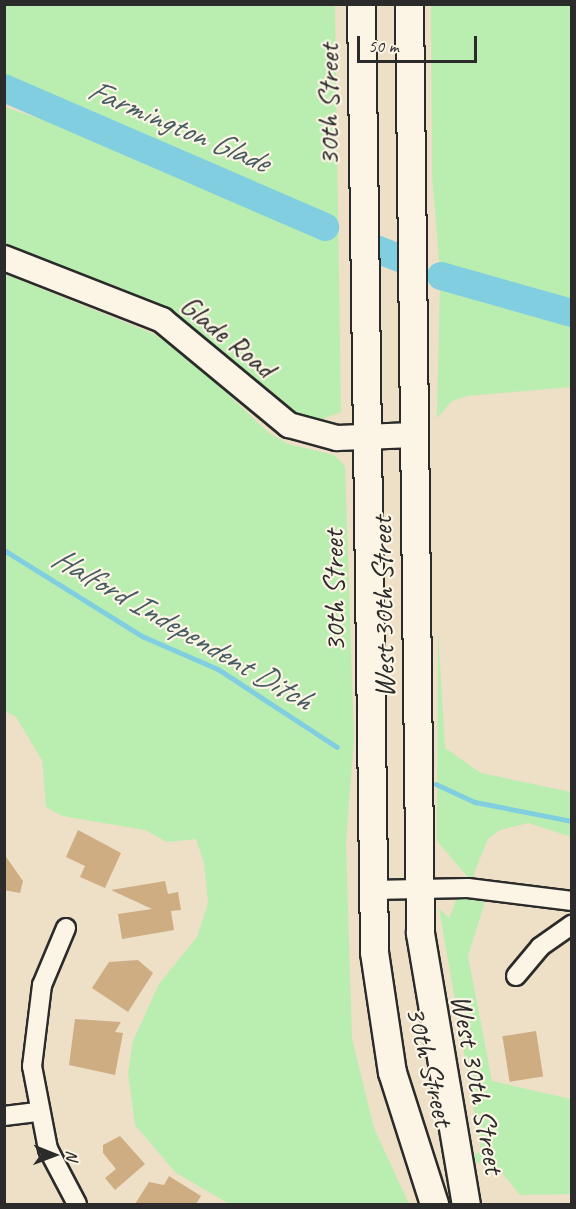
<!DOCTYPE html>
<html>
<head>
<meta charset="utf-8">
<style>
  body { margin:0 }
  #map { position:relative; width:576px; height:1209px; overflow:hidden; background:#eedfc7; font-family:Caveat,sans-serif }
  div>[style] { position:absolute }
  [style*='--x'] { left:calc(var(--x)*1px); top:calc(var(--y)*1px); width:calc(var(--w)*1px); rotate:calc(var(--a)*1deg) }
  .green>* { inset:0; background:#b9eeb0 }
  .stream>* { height:4.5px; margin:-2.25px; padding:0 2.25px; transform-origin:2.25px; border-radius:2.25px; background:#81cee1 }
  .river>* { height:28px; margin:-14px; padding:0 14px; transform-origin:14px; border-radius:14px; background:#81cee1 }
  .building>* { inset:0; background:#cfad82; transform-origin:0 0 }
  .roads { filter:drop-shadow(2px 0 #2b2b2b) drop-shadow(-2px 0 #2b2b2b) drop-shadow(0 2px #2b2b2b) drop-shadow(0 -2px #2b2b2b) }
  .minor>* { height:18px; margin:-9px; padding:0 9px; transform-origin:9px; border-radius:9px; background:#fcf5e5 }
  .tertiary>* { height:24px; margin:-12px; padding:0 12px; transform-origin:12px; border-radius:12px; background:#fcf5e5 }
  .secondary>* { height:27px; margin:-13.5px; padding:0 13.5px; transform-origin:13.5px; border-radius:13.5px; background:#fcf5e5 }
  span { translate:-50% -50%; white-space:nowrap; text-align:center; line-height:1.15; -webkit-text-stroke:4.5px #fcf5e5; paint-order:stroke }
  .street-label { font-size:30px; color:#2b2b2b }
  .water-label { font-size:32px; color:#455c62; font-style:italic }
  .frame { position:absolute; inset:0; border:6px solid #2b2b2b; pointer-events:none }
  .north { position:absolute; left:24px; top:1125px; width:60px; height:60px; -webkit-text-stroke:4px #fcf5e5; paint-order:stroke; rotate:91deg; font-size:16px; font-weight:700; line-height:24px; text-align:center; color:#2b2b2b }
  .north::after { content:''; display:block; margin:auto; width:21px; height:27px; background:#2b2b2b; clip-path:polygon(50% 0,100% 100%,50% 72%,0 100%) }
  .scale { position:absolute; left:357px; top:36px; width:120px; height:27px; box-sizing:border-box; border:3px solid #2b2b2b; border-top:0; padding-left:8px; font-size:18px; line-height:21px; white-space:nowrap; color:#2b2b2b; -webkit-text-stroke:4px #fcf5e5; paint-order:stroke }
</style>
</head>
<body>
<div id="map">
  <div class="green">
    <i style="clip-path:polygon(4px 5px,335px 5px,341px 412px,317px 421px,286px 408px,180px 317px,124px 289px,5px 245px,5px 107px,129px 149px,303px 225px,324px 227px,299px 206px,5px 83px)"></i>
    <i style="clip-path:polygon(431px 5px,571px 5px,571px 307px,440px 271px,432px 175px)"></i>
    <i style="clip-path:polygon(5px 274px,154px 334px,188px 357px,269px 433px,288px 444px,334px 455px,345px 466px,354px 740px,346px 842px,352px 1039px,374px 1128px,409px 1204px,229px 1204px,175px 1172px,135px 1125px,128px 1073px,133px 1041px,159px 984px,197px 937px,208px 903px,204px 863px,196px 839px,167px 842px,145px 830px,62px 816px,46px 807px,42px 760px,16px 717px,5px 711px)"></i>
    <i style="clip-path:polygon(440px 282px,571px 320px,571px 387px,467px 396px,452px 401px,437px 418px)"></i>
    <i style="clip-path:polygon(438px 631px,445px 748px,481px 773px,571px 792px,572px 837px,528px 823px,500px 830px,488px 839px,471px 881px,437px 841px)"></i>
    <i style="clip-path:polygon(458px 895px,482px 899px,484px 905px,468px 956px,492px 1081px,571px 1099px,571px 1194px,520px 1195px,492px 1161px,476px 1163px,474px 1155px,481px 1151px,439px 908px,449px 918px)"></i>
  </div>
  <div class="stream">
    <i style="--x:4;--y:550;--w:163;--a:31.9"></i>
    <i style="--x:142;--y:636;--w:83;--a:23.5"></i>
    <i style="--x:218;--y:669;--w:142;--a:33.2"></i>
    <i style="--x:436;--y:784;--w:43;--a:24.8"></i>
    <i style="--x:475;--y:802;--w:99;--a:11.1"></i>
  </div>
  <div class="river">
    <i style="--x:4;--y:88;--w:350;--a:23.4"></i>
    <i style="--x:376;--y:249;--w:30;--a:21"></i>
    <i style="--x:441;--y:276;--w:136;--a:15.8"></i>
  </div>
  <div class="building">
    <i style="clip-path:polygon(78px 830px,121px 853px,105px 888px,80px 877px,85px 866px,66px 857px)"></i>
    <i style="clip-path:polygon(4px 854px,23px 881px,20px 893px,4px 890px)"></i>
    <i style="clip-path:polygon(165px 881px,168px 894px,178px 892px,181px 910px,171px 911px,174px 930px,122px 939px,118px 914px,152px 909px,111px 890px)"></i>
    <i style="clip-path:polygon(138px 960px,153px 973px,128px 1012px,92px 988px,109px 962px)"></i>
    <i style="clip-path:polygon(75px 1019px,121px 1022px,115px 1032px,123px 1033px,115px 1075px,69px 1065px)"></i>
    <i style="left:536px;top:1031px;width:46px;height:34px;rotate:81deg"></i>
    <i style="clip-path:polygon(120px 1136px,145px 1164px,115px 1190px,105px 1178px,116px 1169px,103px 1153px,103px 1145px)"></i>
    <i style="clip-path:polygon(169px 1176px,201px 1196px,196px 1204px,135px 1204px,149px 1182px,164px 1185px)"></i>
  </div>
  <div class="roads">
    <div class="minor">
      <i style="--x:372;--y:890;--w:96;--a:-1.2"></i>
      <i style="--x:468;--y:888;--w:105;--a:7.1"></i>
      <i style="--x:66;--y:928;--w:62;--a:112.8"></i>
      <i style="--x:42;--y:985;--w:82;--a:97"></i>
      <i style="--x:32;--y:1066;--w:85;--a:79.1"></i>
      <i style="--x:48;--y:1149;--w:62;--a:62.2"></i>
      <i style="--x:516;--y:976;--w:38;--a:-50"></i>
      <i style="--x:540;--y:947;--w:39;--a:-35"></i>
      <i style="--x:4;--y:1116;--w:33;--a:-7"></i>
    </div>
    <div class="tertiary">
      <i style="--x:4;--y:258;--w:170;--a:21.4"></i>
      <i style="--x:162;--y:320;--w:165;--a:39.6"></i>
      <i style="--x:289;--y:425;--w:50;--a:15.2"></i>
      <i style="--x:337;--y:438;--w:77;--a:-2.2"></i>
    </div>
    <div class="secondary">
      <i style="--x:361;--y:4;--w:948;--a:89.21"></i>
      <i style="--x:374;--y:952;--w:121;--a:81.5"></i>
      <i style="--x:392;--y:1072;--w:139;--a:72.3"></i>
      <i style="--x:409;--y:4;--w:929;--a:89.32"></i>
      <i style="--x:420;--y:933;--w:275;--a:80.4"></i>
    </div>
  </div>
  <div class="street-label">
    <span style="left:328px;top:105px;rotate:-90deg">30th Street</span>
    <span style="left:228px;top:336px;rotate:39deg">Glade Road</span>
    <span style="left:334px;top:591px;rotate:-91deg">30th Street</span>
    <span style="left:383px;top:607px;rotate:-91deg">West 30th Street</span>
    <span style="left:430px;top:1066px;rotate:76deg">30th Street</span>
    <span style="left:478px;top:1084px;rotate:79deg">West 30th Street</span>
  </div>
  <div class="water-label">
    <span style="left:178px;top:126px;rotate:23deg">Farmington Glade</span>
    <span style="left:182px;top:629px;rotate:30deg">Halford Independent Ditch</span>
  </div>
  <div class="frame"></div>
  <div class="north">N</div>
  <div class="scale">50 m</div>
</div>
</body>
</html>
